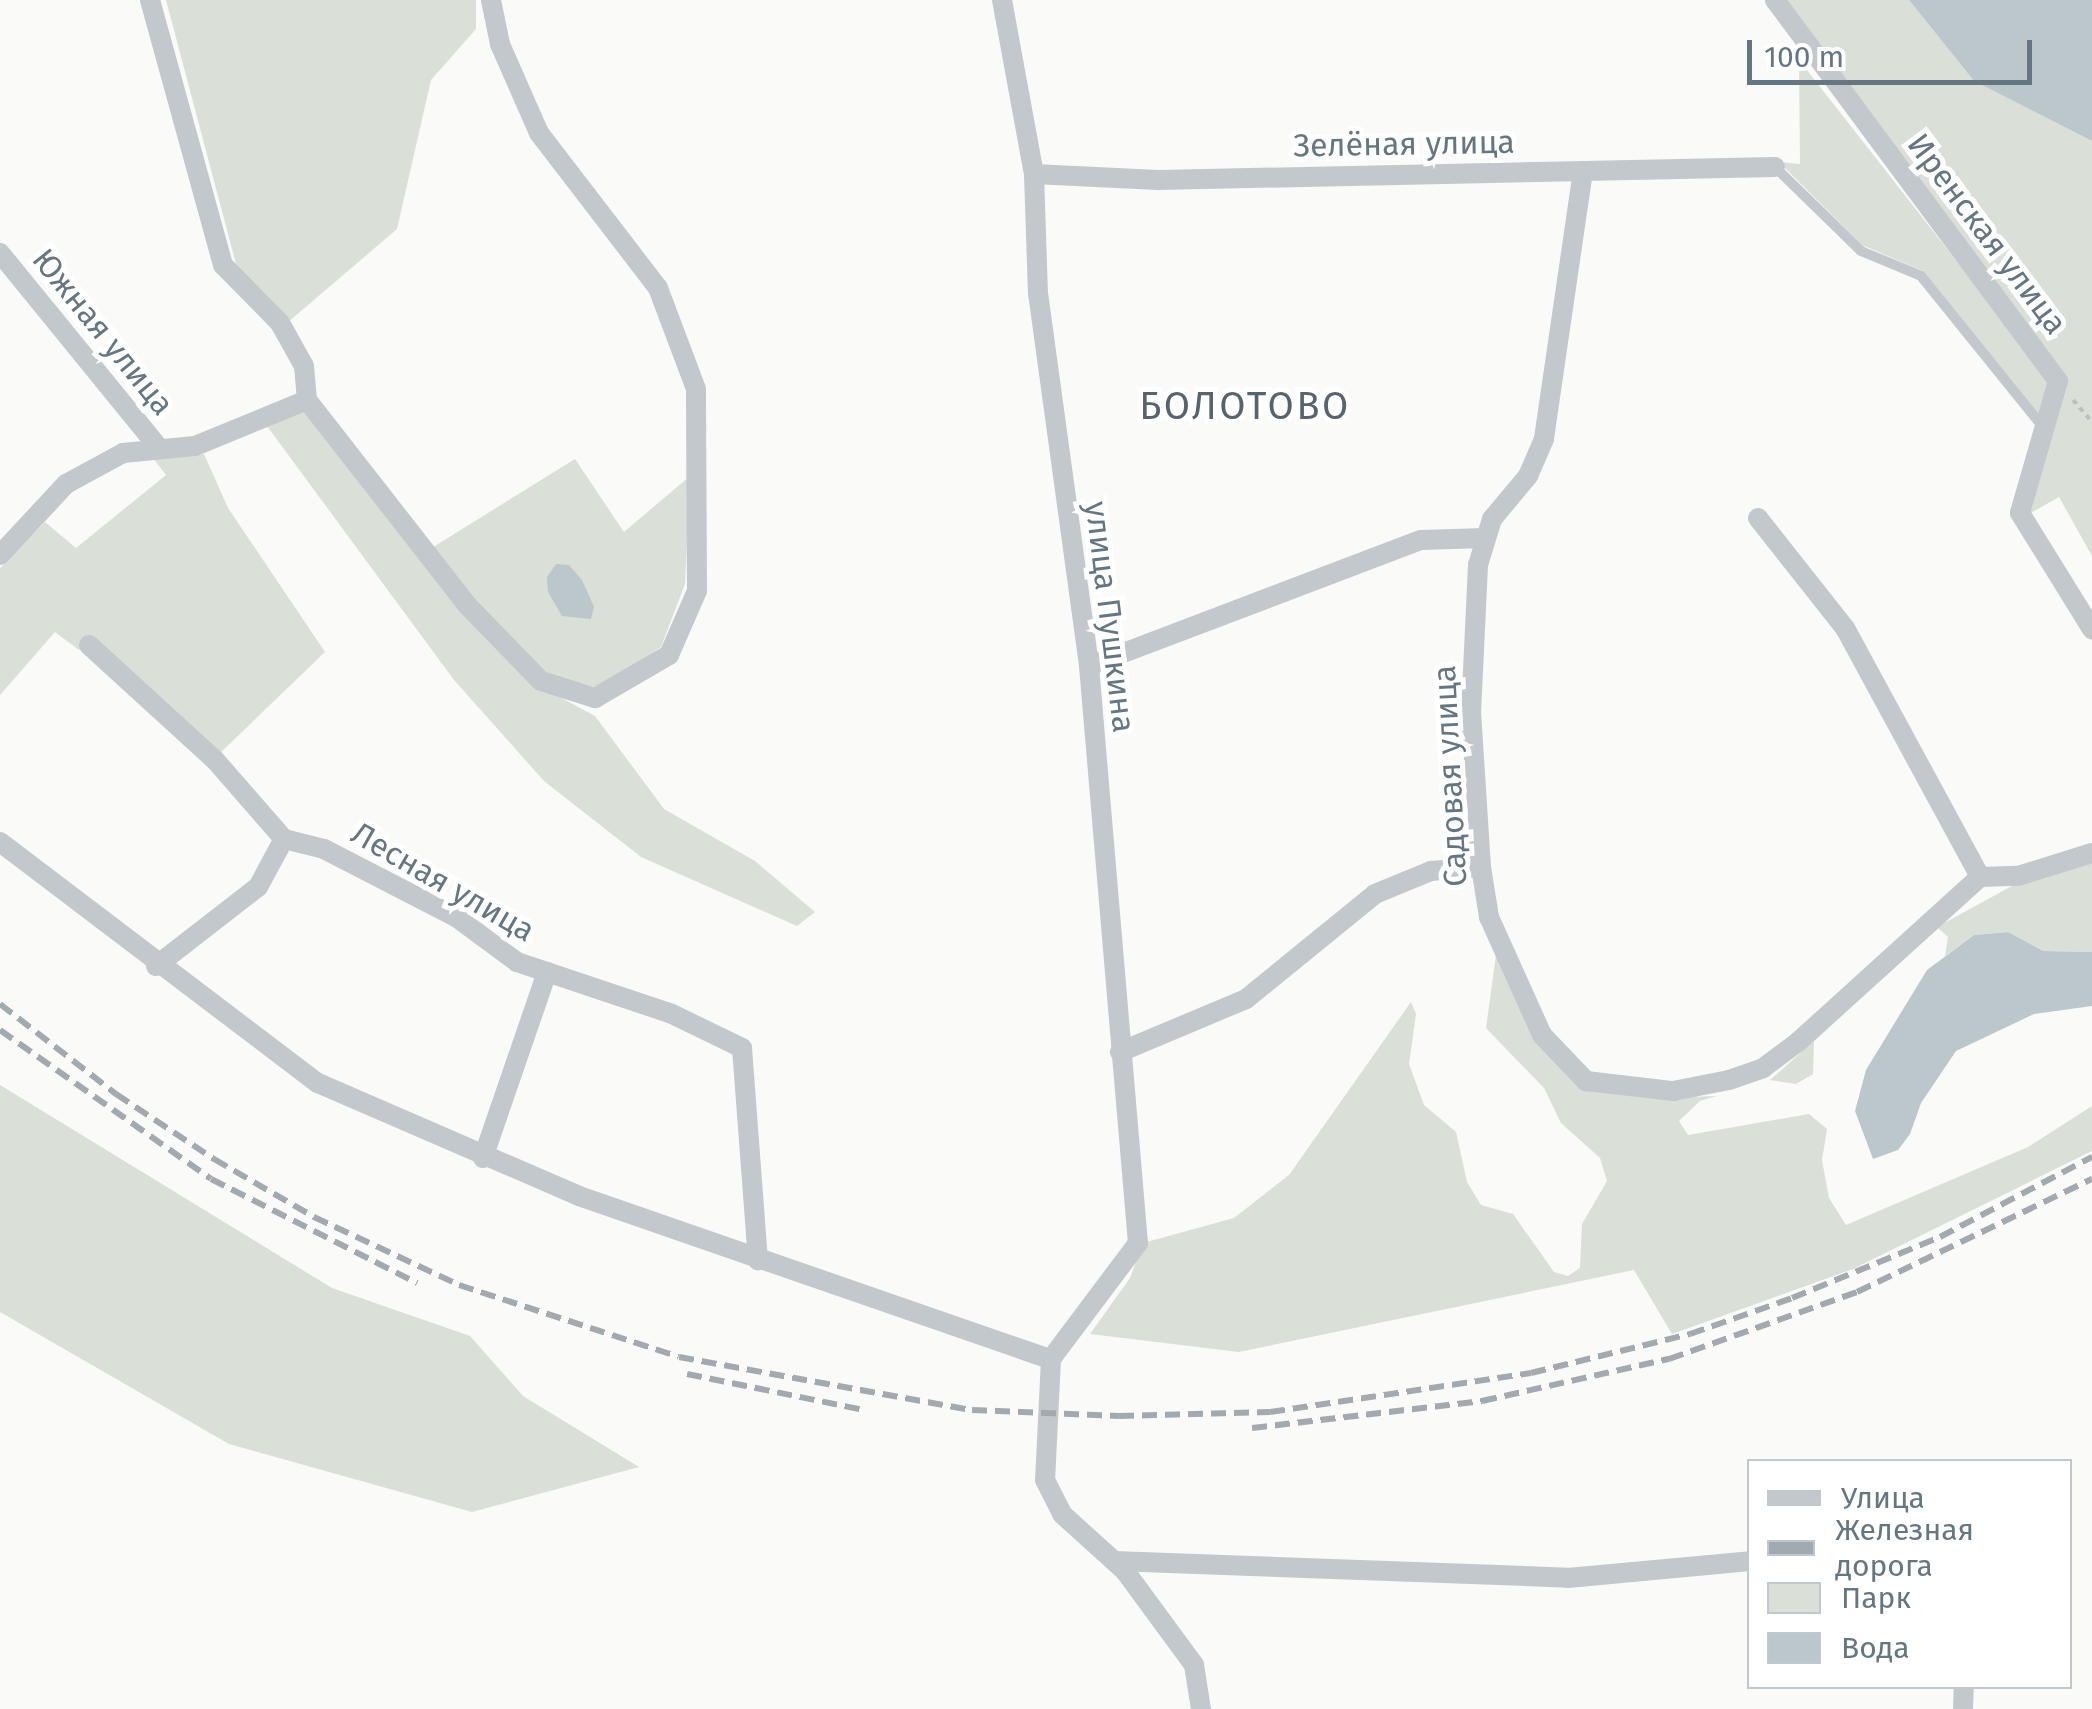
<!DOCTYPE html>
<html>
<head>
<meta charset="utf-8">
<style>
  body { margin:0 }
  #map { position:relative; width:2092px; height:1709px; overflow:hidden; background:#fafaf8; font-family:"Fira Sans",sans-serif }
  div>[style] { position:absolute }
  [style*='--x'] { left:calc(var(--x)*1px); top:calc(var(--y)*1px); width:calc(var(--w)*1px); rotate:calc(var(--a)*1deg) }
  .green>* { inset:0; background:#dadfd7 }
  .water>* { inset:0; background:#bbc7cb }
  .path>* { height:4px; margin-top:-2px; transform-origin:0; background:repeating-linear-gradient(90deg,#bbbfc2 0 5px,transparent 0 10px) }
  .service>* { height:10px; margin:-5px; padding:0 5px; transform-origin:5px; border-radius:5px; background:#c3c8cc }
  .minor>* { height:20px; margin:-10px; padding:0 10px; transform-origin:10px; border-radius:10px; background:#c3c8cc }
  .rail>* { height:6px; margin-top:-3px; transform-origin:0; background:repeating-linear-gradient(90deg,#a2aab0 0 15px,transparent 0 23px) }
  span { translate:-50% -50%; white-space:nowrap; text-align:center; line-height:1.15; -webkit-text-stroke:10px #fff; paint-order:stroke }
  .street-label { font-size:32px; color:#657683 }
  .quarter-label { font-size:38px; color:#57646e; letter-spacing:2.5px }
  .legend { position:absolute; left:1747px; top:1459px; width:325px; height:230px; box-sizing:border-box; background:#fff; border:2px solid #c1c8cd; margin:0; padding:12px 18px; list-style:none; font-size:30px; color:#657683 }
  .legend li { display:flex; align-items:center; gap:20px; height:50px }
  .legend b { width:50px; border:2px solid #c1c8cd }
  .scale { position:absolute; left:1747px; top:40px; width:285px; height:45px; box-sizing:border-box; border:5px solid #657683; border-top:0; padding-left:12px; font-size:30px; line-height:35px; white-space:nowrap; color:#657683; -webkit-text-stroke:8px #fff; paint-order:stroke }
</style>
</head>
<body>
<div id="map">
  <div class="green">
    <i style="clip-path:polygon(166px 0,476px 0,476px 29px,431px 80px,397px 229px,287px 323px,236px 264px)"></i>
    <i style="clip-path:polygon(1778px 0,1909px 0,1974px 81px,2092px 141px,2092px 556px,2059px 497px,2029px 514px,2066px 381px)"></i>
    <i style="clip-path:polygon(1799px 60px,2052px 383px,2042px 423px,1923px 271px,1862px 245px,1779px 162px,1800px 164px)"></i>
    <i style="clip-path:polygon(305px 408px,541px 687px,595px 716px,664px 809px,755px 861px,815px 912px,797px 926px,641px 857px,544px 781px,454px 680px,267px 426px)"></i>
    <i style="clip-path:polygon(204px 454px,228px 508px,325px 652px,219px 754px,93px 637px,79px 650px,55px 632px,0 695px,0 568px,45px 522px,76px 548px,166px 475px,153px 458px)"></i>
    <i style="clip-path:polygon(575px 459px,624px 532px,690px 476px,685px 584px,661px 647px,599px 688px,543px 675px,430px 549px)"></i>
    <i style="clip-path:polygon(2092px 859px,2092px 952px,2043px 951px,2008px 932px,1974px 935px,1945px 956px,1948px 937px,1937px 927px,2021px 881px)"></i>
    <i style="clip-path:polygon(1496px 955px,1578px 1087px,1658px 1098px,1717px 1096px,1700px 1101px,1679px 1121px,1688px 1135px,1809px 1114px,1827px 1129px,1822px 1160px,1829px 1198px,1846px 1225px,2028px 1147px,2092px 1106px,2092px 1151px,1853px 1269px,1672px 1334px,1634px 1270px,1239px 1352px,1090px 1334px,1130px 1278px,1143px 1243px,1234px 1218px,1289px 1175px,1411px 1002px,1416px 1014px,1409px 1064px,1424px 1105px,1456px 1132px,1467px 1182px,1481px 1205px,1513px 1214px,1554px 1272px,1568px 1276px,1580px 1268px,1582px 1224px,1607px 1181px,1600px 1158px,1561px 1123px,1544px 1088px,1486px 1028px)"></i>
    <i style="clip-path:polygon(1814px 1041px,1813px 1074px,1796px 1084px,1770px 1080px)"></i>
    <i style="clip-path:polygon(0 1085px,332px 1288px,470px 1336px,523px 1396px,639px 1467px,472px 1512px,229px 1444px,0 1312px)"></i>
  </div>
  <div class="water">
    <i style="clip-path:polygon(1909px 0,2092px 0,2092px 141px,1974px 81px)"></i>
    <i style="clip-path:polygon(556px 564px,569px 565px,582px 580px,594px 607px,591px 619px,562px 616px,548px 592px,547px 577px)"></i>
    <i style="clip-path:polygon(2008px 932px,2043px 951px,2092px 952px,2092px 1006px,2034px 1014px,1956px 1051px,1921px 1103px,1910px 1134px,1898px 1150px,1873px 1159px,1855px 1111px,1866px 1070px,1927px 970px,1974px 935px)"></i>
  </div>
  <div class="path">
    <i style="--x:2073;--y:400;--w:29;--a:49"></i>
  </div>
  <div class="service">
    <i style="--x:1775;--y:167;--w:120;--a:44.3"></i>
    <i style="--x:1861;--y:251;--w:65;--a:22.6"></i>
    <i style="--x:1921;--y:276;--w:194;--a:51.1"></i>
  </div>
  <div class="minor">
    <i style="--x:150;--y:0;--w:275;--a:74.6"></i>
    <i style="--x:223;--y:265;--w:81;--a:45.5"></i>
    <i style="--x:280;--y:323;--w:49;--a:60.8"></i>
    <i style="--x:304;--y:366;--w:34;--a:85"></i>
    <i style="--x:307;--y:400;--w:260;--a:52"></i>
    <i style="--x:467;--y:605;--w:106;--a:45.8"></i>
    <i style="--x:541;--y:681;--w:57;--a:17.5"></i>
    <i style="--x:595;--y:698;--w:86;--a:-30.2"></i>
    <i style="--x:669;--y:655;--w:70;--a:-66.4"></i>
    <i style="--x:697;--y:591;--w:202;--a:-90.3"></i>
    <i style="--x:696;--y:389;--w:108;--a:-110.6"></i>
    <i style="--x:658;--y:288;--w:195;--a:-127.5"></i>
    <i style="--x:539;--y:133;--w:97;--a:-113.7"></i>
    <i style="--x:500;--y:44;--w:45;--a:-101.6"></i>
    <i style="--x:1002;--y:0;--w:177;--a:79.6"></i>
    <i style="--x:1034;--y:174;--w:119;--a:88.1"></i>
    <i style="--x:1038;--y:293;--w:376;--a:82.2"></i>
    <i style="--x:1089;--y:666;--w:579;--a:85.15"></i>
    <i style="--x:1138;--y:1243;--w:145;--a:126.9"></i>
    <i style="--x:1051;--y:1359;--w:121;--a:92.8"></i>
    <i style="--x:1045;--y:1480;--w:38;--a:63"></i>
    <i style="--x:1062;--y:1514;--w:85;--a:42.1"></i>
    <i style="--x:1125;--y:1571;--w:117;--a:53.7"></i>
    <i style="--x:1194;--y:1665;--w:45;--a:81"></i>
    <i style="--x:1775;--y:0;--w:475;--a:53.4"></i>
    <i style="--x:2058;--y:381;--w:137;--a:106.1"></i>
    <i style="--x:2020;--y:513;--w:137;--a:58.2"></i>
    <i style="--x:1583;--y:171;--w:271;--a:98.3"></i>
    <i style="--x:1544;--y:439;--w:40;--a:113.4"></i>
    <i style="--x:1528;--y:476;--w:56;--a:129.9"></i>
    <i style="--x:1492;--y:519;--w:48;--a:106.9"></i>
    <i style="--x:1478;--y:565;--w:147;--a:92.7"></i>
    <i style="--x:1471;--y:712;--w:155;--a:86.3"></i>
    <i style="--x:1481;--y:867;--w:51;--a:80.9"></i>
    <i style="--x:1489;--y:917;--w:129;--a:65.8"></i>
    <i style="--x:1542;--y:1035;--w:64;--a:46.3"></i>
    <i style="--x:1586;--y:1081;--w:88;--a:6.6"></i>
    <i style="--x:1673;--y:1091;--w:57;--a:-11.1"></i>
    <i style="--x:1729;--y:1080;--w:36;--a:-19"></i>
    <i style="--x:1763;--y:1068;--w:44;--a:-36.6"></i>
    <i style="--x:1798;--y:1042;--w:246;--a:-42.2"></i>
    <i style="--x:1980;--y:877;--w:38;--a:-2"></i>
    <i style="--x:2018;--y:876;--w:77;--a:-17.3"></i>
    <i style="--x:1034;--y:174;--w:124;--a:2.8"></i>
    <i style="--x:1158;--y:180;--w:617;--a:-1.21"></i>
    <i style="--x:0;--y:253;--w:253;--a:50.8"></i>
    <i style="--x:1758;--y:518;--w:140;--a:51.7"></i>
    <i style="--x:1845;--y:628;--w:283;--a:61.5"></i>
    <i style="--x:0;--y:555;--w:97;--a:-47.1"></i>
    <i style="--x:66;--y:484;--w:65;--a:-28.5"></i>
    <i style="--x:123;--y:453;--w:72;--a:-5.6"></i>
    <i style="--x:195;--y:446;--w:121;--a:-22.3"></i>
    <i style="--x:89;--y:645;--w:171;--a:42.4"></i>
    <i style="--x:215;--y:760;--w:105;--a:48.9"></i>
    <i style="--x:284;--y:839;--w:41;--a:14"></i>
    <i style="--x:324;--y:849;--w:148;--a:27.3"></i>
    <i style="--x:456;--y:917;--w:76;--a:36.4"></i>
    <i style="--x:517;--y:962;--w:163;--a:18.5"></i>
    <i style="--x:672;--y:1014;--w:78;--a:25.9"></i>
    <i style="--x:742;--y:1048;--w:213;--a:85.7"></i>
    <i style="--x:1089;--y:666;--w:355;--a:-20.8"></i>
    <i style="--x:1421;--y:540;--w:64;--a:-1.8"></i>
    <i style="--x:0;--y:842;--w:399;--a:37.2"></i>
    <i style="--x:318;--y:1083;--w:284;--a:23.4"></i>
    <i style="--x:579;--y:1196;--w:499;--a:19.1"></i>
    <i style="--x:156;--y:966;--w:129;--a:-37.8"></i>
    <i style="--x:258;--y:887;--w:55;--a:-61.6"></i>
    <i style="--x:1120;--y:1052;--w:137;--a:-22.8"></i>
    <i style="--x:1246;--y:999;--w:166;--a:-39.1"></i>
    <i style="--x:1375;--y:894;--w:61;--a:-22.3"></i>
    <i style="--x:1431;--y:871;--w:50;--a:-4.6"></i>
    <i style="--x:483;--y:1158;--w:197;--a:-71"></i>
    <i style="--x:1114;--y:1561;--w:454;--a:2.1"></i>
    <i style="--x:1568;--y:1578;--w:183;--a:-5.3"></i>
    <i style="--x:1963;--y:1709;--w:23;--a:-88"></i>
  </div>
  <div class="rail">
    <i style="--x:0;--y:1004;--w:147;--a:37.8"></i>
    <i style="--x:116;--y:1094;--w:118;--a:33.6"></i>
    <i style="--x:214;--y:1159;--w:116;--a:30.1"></i>
    <i style="--x:314;--y:1217;--w:160;--a:25.1"></i>
    <i style="--x:459;--y:1285;--w:231;--a:18.1"></i>
    <i style="--x:679;--y:1357;--w:298;--a:10.3"></i>
    <i style="--x:972;--y:1410;--w:147;--a:2.3"></i>
    <i style="--x:1119;--y:1416;--w:151;--a:-1.5"></i>
    <i style="--x:1270;--y:1412;--w:264;--a:-8.5"></i>
    <i style="--x:1531;--y:1373;--w:164;--a:-13.8"></i>
    <i style="--x:1690;--y:1334;--w:108;--a:-19.4"></i>
    <i style="--x:1792;--y:1298;--w:160;--a:-22.4"></i>
    <i style="--x:1940;--y:1237;--w:172;--a:-27.8"></i>
    <i style="--x:0;--y:1030;--w:258;--a:35.2"></i>
    <i style="--x:211;--y:1179;--w:231;--a:26.8"></i>
    <i style="--x:687;--y:1374;--w:176;--a:11.5"></i>
    <i style="--x:1252;--y:1428;--w:232;--a:-6.7"></i>
    <i style="--x:1482;--y:1401;--w:192;--a:-12.7"></i>
    <i style="--x:1669;--y:1359;--w:200;--a:-19.6"></i>
    <i style="--x:1857;--y:1292;--w:261;--a:-25.7"></i>
  </div>
  <div class="street-label">
    <span style="left:1404px;top:144px;rotate:-1deg">Зелёная улица</span>
    <span style="left:1987px;top:234px;rotate:53deg">Иренская улица</span>
    <span style="left:103px;top:332px;rotate:51deg">Южная улица</span>
    <span style="left:1110px;top:617px;rotate:83deg">улица Пушкина</span>
    <span style="left:1450px;top:776px;rotate:-93deg">Садовая улица</span>
    <span style="left:443px;top:882px;rotate:30deg">Лесная улица</span>
  </div>
  <div class="quarter-label">
    <span style="left:1245px;top:407px">БОЛОТОВО</span>
  </div>
  <ul class="legend">
  <li><b style="height:12px;background:#c3c8cc"></b>Улица</li>
  <li><b style="height:12px;background:#a2aab0"></b>Железная дорога</li>
  <li><b style="height:28px;background:#dadfd7"></b>Парк</li>
  <li><b style="height:28px;background:#bbc7cb"></b>Вода</li>
  </ul>
  <div class="scale">100 m</div>
</div>
</body>
</html>
